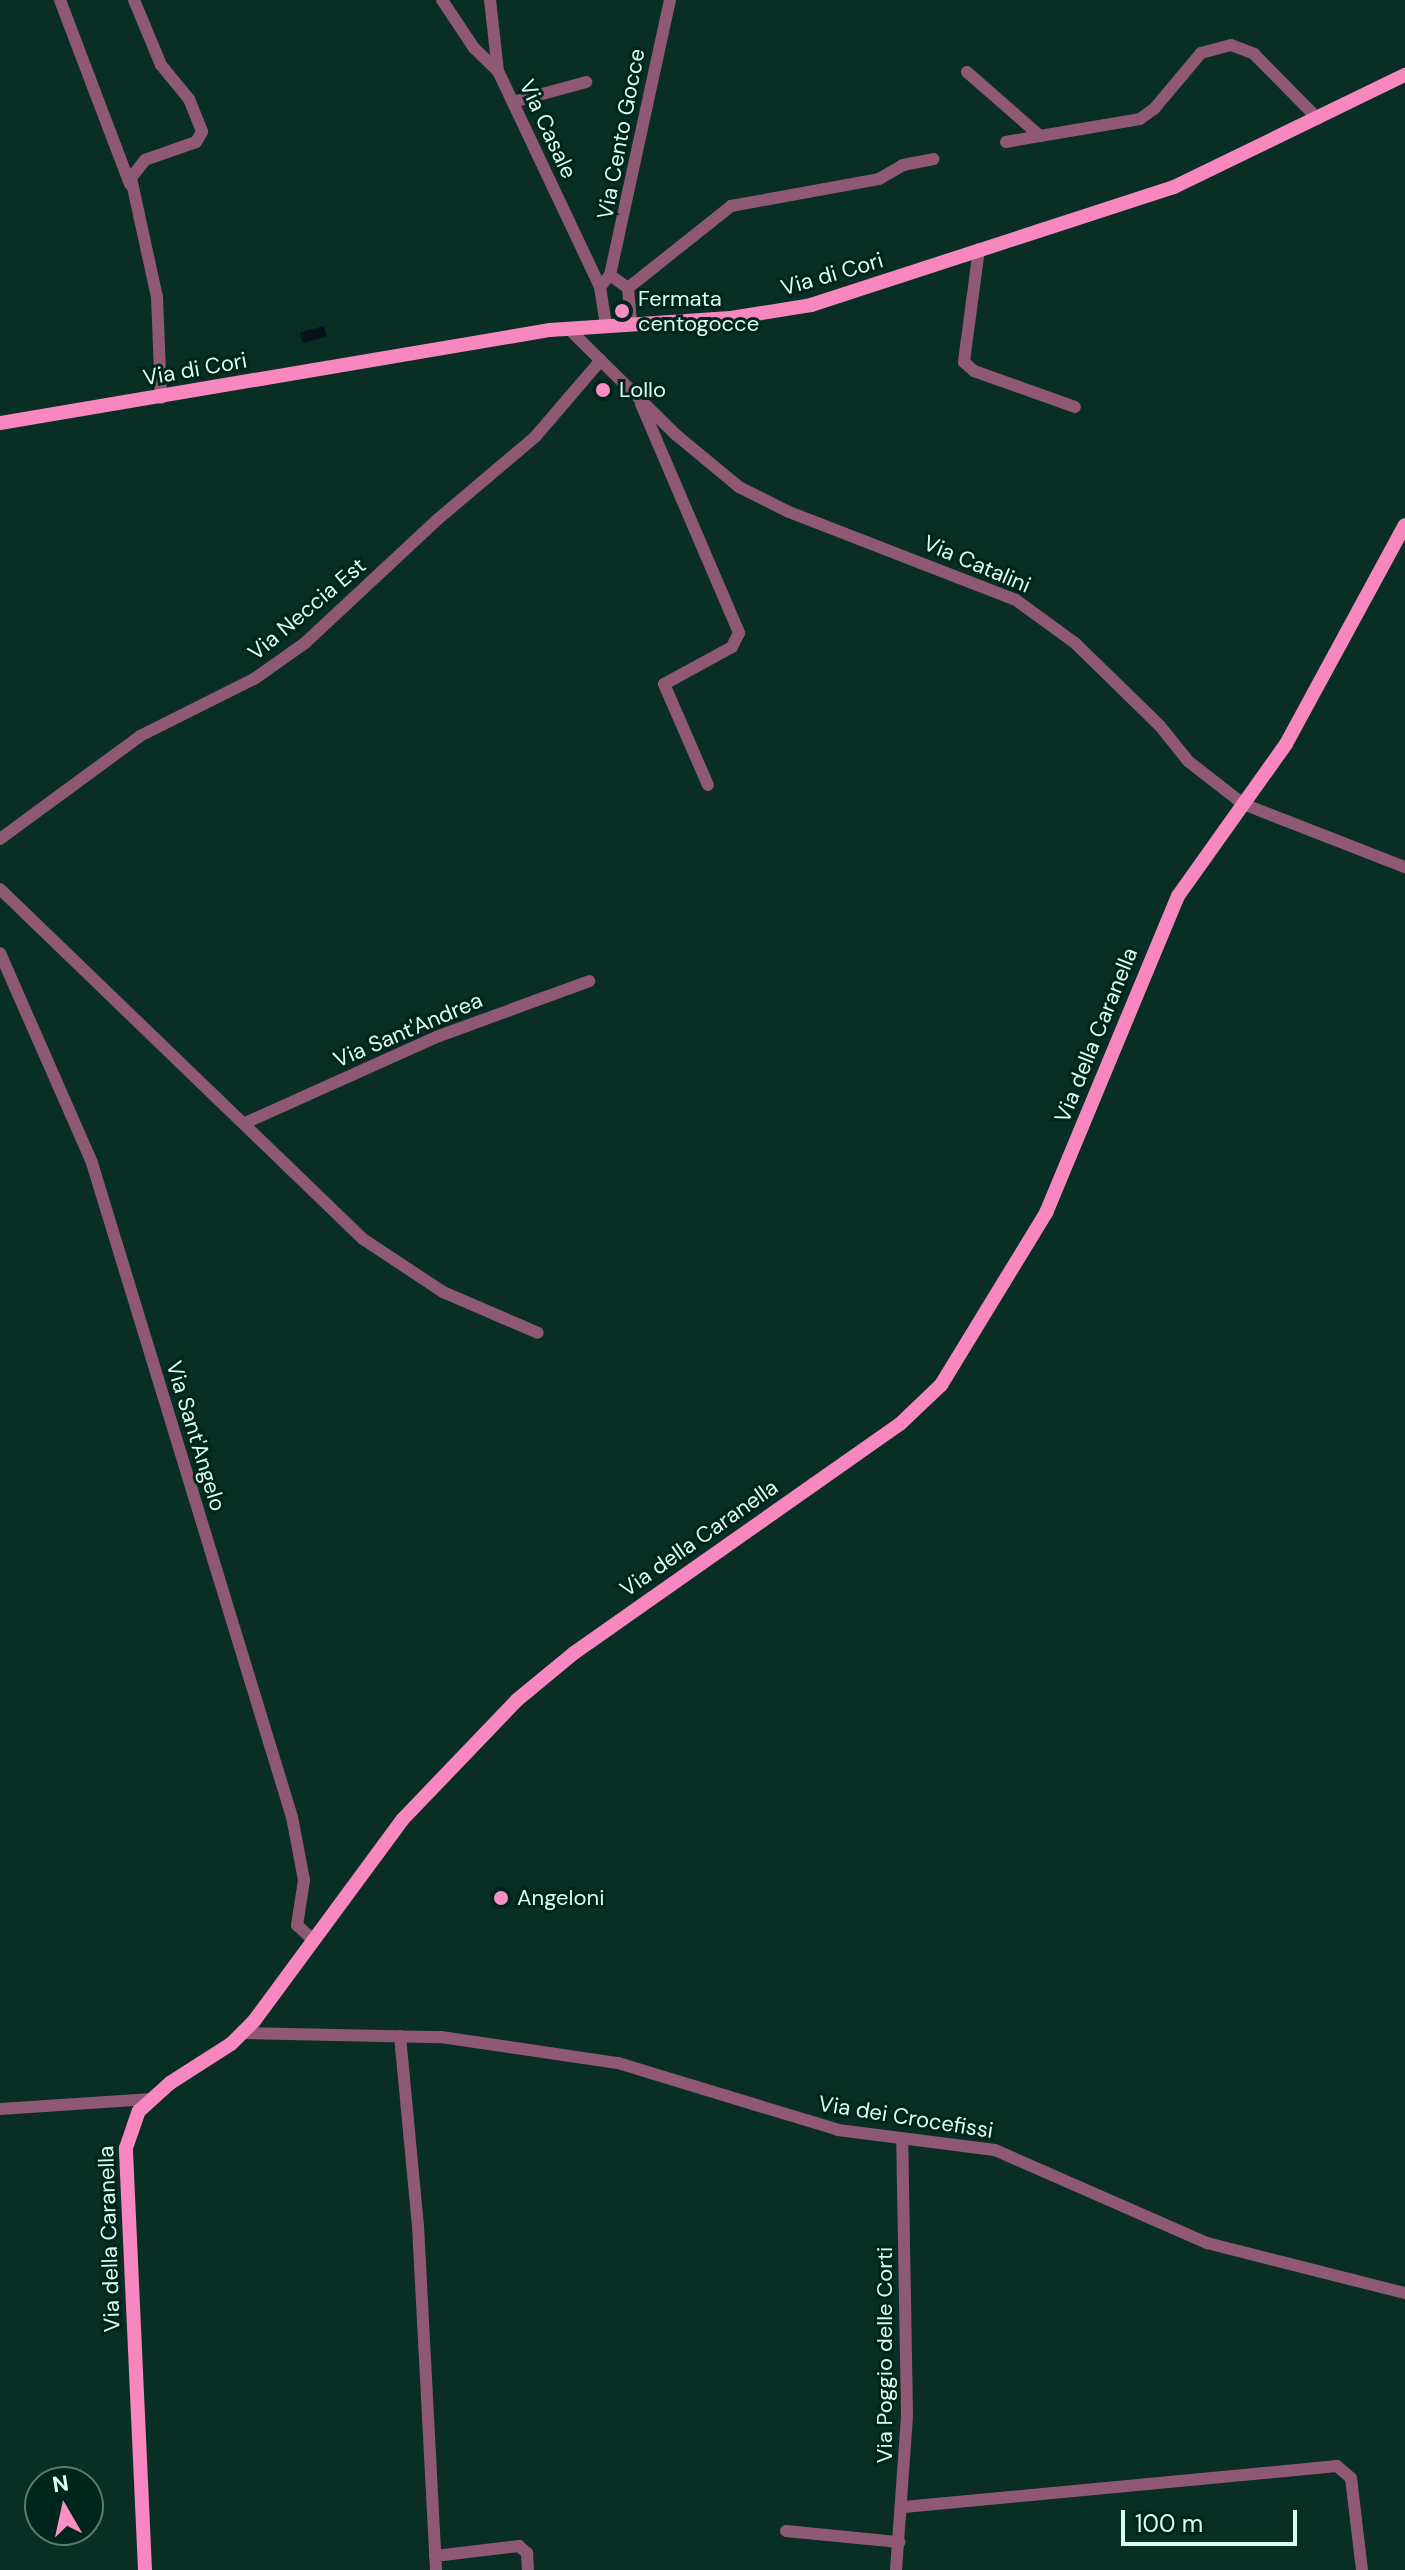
<!DOCTYPE html>
<html>
<head>
<meta charset="utf-8">
<style>
  body { margin:0 }
  #map { position:relative; width:1405px; height:2570px; overflow:hidden; background:#092f24; font-family:"DM Sans",sans-serif }
  div>[style] { position:absolute }
  [style*='--x'] { left:calc(var(--x)*1px); top:calc(var(--y)*1px); width:calc(var(--w)*1px); rotate:calc(var(--a)*1deg) }
  .water>* { inset:0; background:#051219; transform-origin:0 0 }
  .minor>* { height:12px; margin:-6px; padding:0 6px; transform-origin:6px; border-radius:6px; background:#905973 }
  .major>* { height:14px; margin:-7px; padding:0 7px; transform-origin:7px; border-radius:7px; background:#f887c0 }
  .dots>* { width:22px; height:22px; translate:-50% -50%; box-sizing:border-box; border:4px solid #00251a; border-radius:50% }
  span { translate:-50% -50%; white-space:nowrap; text-align:center; line-height:1.15; -webkit-text-stroke:6px #00251a; paint-order:stroke }
  .street-label { font-size:22px; color:#dcfef1 }
  .poi-label { font-size:22px; color:#dcfef1 }
  .left { translate:0 -50%; text-align:left }
  .north { position:absolute; left:24px; top:2466px; width:80px; height:80px; box-sizing:border-box; background:#00251a; border:2px solid #587c70; border-radius:50%; rotate:351deg; font-size:22px; font-weight:700; line-height:32px; text-align:center; color:#dcfef1 }
  .north::after { content:''; display:block; margin:auto; width:28px; height:36px; background:#fb8fc5; clip-path:polygon(50% 0,100% 100%,50% 72%,0 100%) }
  .scale { position:absolute; left:1121px; top:2510px; width:176px; height:36px; box-sizing:border-box; border:4px solid #dcfef1; border-top:0; padding-left:10px; font-size:24px; line-height:28px; white-space:nowrap; color:#dcfef1; -webkit-text-stroke:6px #00251a; paint-order:stroke }
</style>
</head>
<body>
<div id="map">
  <div class="water">
    <i style="left:324px;top:326px;width:11px;height:25px;rotate:75deg"></i>
  </div>
  <div class="minor">
    <i style="--x:60;--y:0;--w:197;--a:69.2"></i>
    <i style="--x:134;--y:0;--w:70;--a:67.4"></i>
    <i style="--x:161;--y:65;--w:44;--a:50.5"></i>
    <i style="--x:189;--y:99;--w:35;--a:68"></i>
    <i style="--x:202;--y:132;--w:12;--a:121"></i>
    <i style="--x:196;--y:142;--w:54;--a:160.6"></i>
    <i style="--x:145;--y:160;--w:23;--a:128"></i>
    <i style="--x:131;--y:178;--w:122;--a:77.7"></i>
    <i style="--x:157;--y:297;--w:101;--a:87.7"></i>
    <i style="--x:442;--y:0;--w:58;--a:56.3"></i>
    <i style="--x:474;--y:48;--w:33;--a:44"></i>
    <i style="--x:498;--y:71;--w:239;--a:64.7"></i>
    <i style="--x:490;--y:0;--w:71;--a:83.6"></i>
    <i style="--x:967;--y:72;--w:97;--a:41.2"></i>
    <i style="--x:1040;--y:136;--w:101;--a:-9.6"></i>
    <i style="--x:1140;--y:119;--w:17;--a:-36"></i>
    <i style="--x:1154;--y:109;--w:73;--a:-50"></i>
    <i style="--x:1201;--y:53;--w:31;--a:-15"></i>
    <i style="--x:1231;--y:45;--w:25;--a:21"></i>
    <i style="--x:1254;--y:54;--w:91;--a:45.4"></i>
    <i style="--x:513;--y:102;--w:76;--a:-15.3"></i>
    <i style="--x:1006;--y:142;--w:35;--a:-10"></i>
    <i style="--x:979;--y:249;--w:114;--a:97.6"></i>
    <i style="--x:964;--y:362;--w:13;--a:42"></i>
    <i style="--x:974;--y:371;--w:107;--a:19.6"></i>
    <i style="--x:610;--y:275;--w:281;--a:-77.7"></i>
    <i style="--x:628;--y:288;--w:132;--a:-38.5"></i>
    <i style="--x:731;--y:206;--w:150;--a:-10.3"></i>
    <i style="--x:879;--y:179;--w:28;--a:-30"></i>
    <i style="--x:903;--y:165;--w:31;--a:-11"></i>
    <i style="--x:606;--y:325;--w:38;--a:-99"></i>
    <i style="--x:600;--y:287;--w:16;--a:-50"></i>
    <i style="--x:610;--y:275;--w:22;--a:36"></i>
    <i style="--x:628;--y:288;--w:36;--a:85"></i>
    <i style="--x:568;--y:328;--w:151;--a:44.7"></i>
    <i style="--x:675;--y:434;--w:83;--a:39.6"></i>
    <i style="--x:739;--y:487;--w:56;--a:26.6"></i>
    <i style="--x:789;--y:512;--w:243;--a:21.2"></i>
    <i style="--x:1016;--y:600;--w:73;--a:36.1"></i>
    <i style="--x:1075;--y:643;--w:119;--a:44.3"></i>
    <i style="--x:1160;--y:726;--w:45;--a:51.3"></i>
    <i style="--x:1188;--y:761;--w:70;--a:38"></i>
    <i style="--x:1243;--y:804;--w:174;--a:21.3"></i>
    <i style="--x:641;--y:404;--w:249;--a:66.8"></i>
    <i style="--x:739;--y:633;--w:16;--a:117"></i>
    <i style="--x:732;--y:647;--w:77;--a:151.4"></i>
    <i style="--x:664;--y:684;--w:110;--a:66.5"></i>
    <i style="--x:0;--y:839;--w:174;--a:-36.3"></i>
    <i style="--x:140;--y:736;--w:127;--a:-26.6"></i>
    <i style="--x:254;--y:679;--w:62;--a:-35.2"></i>
    <i style="--x:305;--y:643;--w:182;--a:-43"></i>
    <i style="--x:438;--y:519;--w:127;--a:-40.2"></i>
    <i style="--x:535;--y:437;--w:101;--a:-49.4"></i>
    <i style="--x:0;--y:889;--w:504;--a:43.96"></i>
    <i style="--x:363;--y:1239;--w:96;--a:33.5"></i>
    <i style="--x:443;--y:1292;--w:103;--a:23.3"></i>
    <i style="--x:0;--y:953;--w:229;--a:66.3"></i>
    <i style="--x:92;--y:1163;--w:684;--a:73"></i>
    <i style="--x:292;--y:1817;--w:64;--a:79.2"></i>
    <i style="--x:304;--y:1880;--w:46;--a:98.8"></i>
    <i style="--x:297;--y:1925;--w:19;--a:43"></i>
    <i style="--x:245;--y:1123;--w:213;--a:-24.2"></i>
    <i style="--x:439;--y:1036;--w:160;--a:-20.1"></i>
    <i style="--x:242;--y:2033;--w:199;--a:1.2"></i>
    <i style="--x:441;--y:2037;--w:179;--a:8.4"></i>
    <i style="--x:618;--y:2063;--w:230;--a:16.9"></i>
    <i style="--x:838;--y:2130;--w:158;--a:7.3"></i>
    <i style="--x:995;--y:2150;--w:232;--a:23.7"></i>
    <i style="--x:1207;--y:2243;--w:204;--a:14.2"></i>
    <i style="--x:400;--y:2036;--w:191;--a:84.6"></i>
    <i style="--x:418;--y:2226;--w:344;--a:87"></i>
    <i style="--x:0;--y:2109;--w:149;--a:-3.8"></i>
    <i style="--x:904;--y:2507;--w:435;--a:-5.4"></i>
    <i style="--x:1337;--y:2466;--w:18;--a:41"></i>
    <i style="--x:1351;--y:2478;--w:93;--a:83.2"></i>
    <i style="--x:786;--y:2531;--w:114;--a:5.6"></i>
    <i style="--x:435;--y:2556;--w:85;--a:-6.8"></i>
    <i style="--x:519;--y:2546;--w:11;--a:41"></i>
    <i style="--x:527;--y:2553;--w:17;--a:87"></i>
    <i style="--x:896;--y:2570;--w:155;--a:-85.9"></i>
    <i style="--x:907;--y:2415;--w:276;--a:-91"></i>
  </div>
  <div class="major">
    <i style="--x:0;--y:423;--w:558;--a:-9.6"></i>
    <i style="--x:550;--y:330;--w:181;--a:-3.8"></i>
    <i style="--x:731;--y:318;--w:81;--a:-9.2"></i>
    <i style="--x:811;--y:305;--w:382;--a:-18"></i>
    <i style="--x:1174;--y:187;--w:257;--a:-25.9"></i>
    <i style="--x:145;--y:2570;--w:422;--a:-92.6"></i>
    <i style="--x:126;--y:2148;--w:39;--a:-71"></i>
    <i style="--x:139;--y:2111;--w:42;--a:-42.1"></i>
    <i style="--x:170;--y:2083;--w:72;--a:-32.6"></i>
    <i style="--x:231;--y:2044;--w:33;--a:-45"></i>
    <i style="--x:254;--y:2021;--w:250;--a:-53.6"></i>
    <i style="--x:402;--y:1820;--w:166;--a:-46.2"></i>
    <i style="--x:517;--y:1700;--w:74;--a:-39.5"></i>
    <i style="--x:574;--y:1653;--w:398;--a:-35.1"></i>
    <i style="--x:900;--y:1424;--w:57;--a:-43.6"></i>
    <i style="--x:941;--y:1385;--w:202;--a:-58.6"></i>
    <i style="--x:1046;--y:1213;--w:343;--a:-67.4"></i>
    <i style="--x:1178;--y:896;--w:186;--a:-54.6"></i>
    <i style="--x:1286;--y:744;--w:249;--a:-61.5"></i>
  </div>
  <div class="dots">
    <i style="left:622px;top:311px;background:#fb8fc5"></i>
    <i style="left:603px;top:390px;background:#fb8fc5"></i>
    <i style="left:501px;top:1898px;background:#fb8fc5"></i>
  </div>
  <div class="street-label">
    <span style="left:548px;top:129px;rotate:65deg">Via Casale</span>
    <span style="left:621px;top:134px;rotate:-79deg">Via Cento Gocce</span>
    <span style="left:832px;top:274px;rotate:-16deg">Via di Cori</span>
    <span style="left:195px;top:369px;rotate:-10deg">Via di Cori</span>
    <span style="left:977px;top:564px;rotate:23deg">Via Catalini</span>
    <span style="left:307px;top:609px;rotate:-40deg">Via Neccia Est</span>
    <span style="left:408px;top:1030px;rotate:-23deg">Via Sant'Andrea</span>
    <span style="left:1096px;top:1035px;rotate:-68deg">Via della Caranella</span>
    <span style="left:196px;top:1436px;rotate:73deg">Via Sant'Angelo</span>
    <span style="left:699px;top:1538px;rotate:-35deg">Via della Caranella</span>
    <span style="left:906px;top:2117px;rotate:9deg">Via dei Crocefissi</span>
    <span style="left:109px;top:2239px;rotate:-92deg">Via della Caranella</span>
    <span style="left:885px;top:2355px;rotate:-90deg">Via Poggio delle Corti</span>
  </div>
  <div class="poi-label">
    <span class="left" style="left:638px;top:311px">Fermata<br>centogocce</span>
    <span class="left" style="left:619px;top:390px">Lollo</span>
    <span class="left" style="left:517px;top:1898px">Angeloni</span>
  </div>
  <div class="north">N</div>
  <div class="scale">100 m</div>
</div>
</body>
</html>
